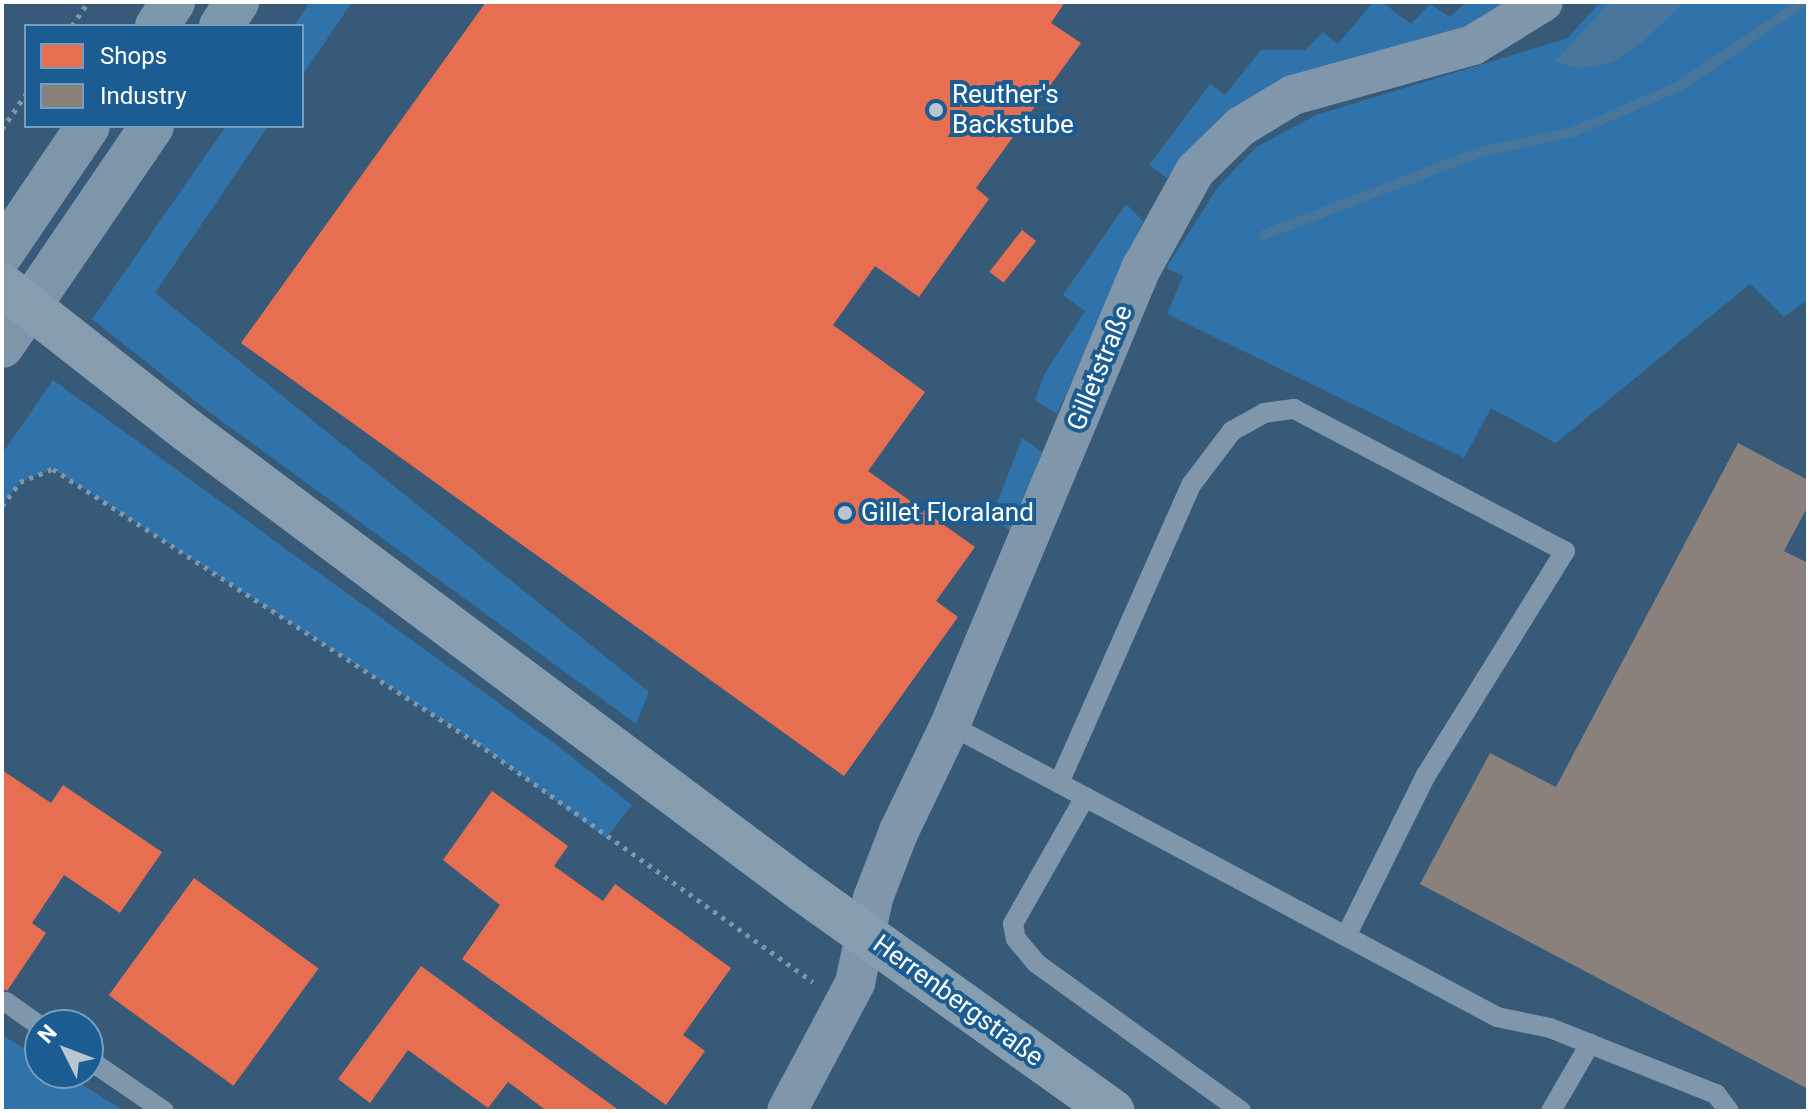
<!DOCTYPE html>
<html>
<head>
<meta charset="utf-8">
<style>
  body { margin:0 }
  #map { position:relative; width:1810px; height:1113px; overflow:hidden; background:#365a78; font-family:Roboto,sans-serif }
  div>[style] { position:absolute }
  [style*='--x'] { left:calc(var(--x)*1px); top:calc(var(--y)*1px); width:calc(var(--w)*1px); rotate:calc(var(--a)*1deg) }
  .green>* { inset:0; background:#2f73aa }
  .water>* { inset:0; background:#48759b }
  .shops>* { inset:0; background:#e76f51; transform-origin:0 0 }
  .industry>* { inset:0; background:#8a817c }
  .stream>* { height:10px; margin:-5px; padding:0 5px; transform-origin:5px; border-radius:5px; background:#48759b }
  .path>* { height:5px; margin-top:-2.5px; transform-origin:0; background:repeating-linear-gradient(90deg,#7f96ab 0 4px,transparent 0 10px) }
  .service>* { height:20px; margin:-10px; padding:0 10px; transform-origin:10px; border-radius:10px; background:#7f96ab }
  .minor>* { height:40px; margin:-20px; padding:0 20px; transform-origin:20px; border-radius:20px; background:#7f96ab }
  .secondary>* { height:44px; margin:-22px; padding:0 22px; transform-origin:22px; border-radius:22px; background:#869daf }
  .trunk>* { height:44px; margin:-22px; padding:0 22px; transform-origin:22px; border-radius:22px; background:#7e96aa }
  .secondary-bridge>* { height:44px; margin:-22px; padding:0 22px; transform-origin:22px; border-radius:22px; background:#869daf }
  .dots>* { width:22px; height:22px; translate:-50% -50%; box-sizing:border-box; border:4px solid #1b5d93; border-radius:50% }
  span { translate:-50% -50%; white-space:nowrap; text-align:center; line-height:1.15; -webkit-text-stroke:8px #1b5d93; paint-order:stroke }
  .poi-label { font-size:26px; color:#fff }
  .left { translate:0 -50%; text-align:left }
  .street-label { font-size:26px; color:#fff }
  .frame { position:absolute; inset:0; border:4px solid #fff; pointer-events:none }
  .legend { position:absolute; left:24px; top:24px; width:280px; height:104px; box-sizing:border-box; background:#1b5d93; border:2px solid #769ebe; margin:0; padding:10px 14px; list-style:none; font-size:24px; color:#fff }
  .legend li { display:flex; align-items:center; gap:16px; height:40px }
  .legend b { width:40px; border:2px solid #769ebe }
  .north { position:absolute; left:24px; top:1009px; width:80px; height:80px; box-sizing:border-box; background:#1b5d93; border:2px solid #769ebe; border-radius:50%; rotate:312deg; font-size:22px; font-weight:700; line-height:32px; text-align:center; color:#fff }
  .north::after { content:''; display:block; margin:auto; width:28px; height:36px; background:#b9c5d0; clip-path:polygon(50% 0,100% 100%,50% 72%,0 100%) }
</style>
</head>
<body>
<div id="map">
  <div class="green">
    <i style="clip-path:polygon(310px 2px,352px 2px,302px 76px,302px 26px,294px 26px)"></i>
    <i style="clip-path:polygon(1373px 2px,1382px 2px,1411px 24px,1430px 4px,1450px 17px,1466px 2px,1514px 2px,1487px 21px,1282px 80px,1225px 116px,1167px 178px,1149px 165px,1210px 84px,1225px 95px,1261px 50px,1305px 50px,1323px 32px,1338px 44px)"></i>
    <i style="clip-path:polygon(1600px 2px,1808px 2px,1808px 300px,1784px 317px,1750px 284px,1556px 443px,1491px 408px,1464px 458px,1167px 314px,1183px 276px,1166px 268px,1218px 187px,1256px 147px,1316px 115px,1568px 38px)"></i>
    <i style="clip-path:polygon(226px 126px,268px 126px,155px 293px,649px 692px,636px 724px,204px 408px,92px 319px)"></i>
    <i style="clip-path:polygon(1126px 204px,1143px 221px,1057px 414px,1035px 400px,1045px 373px,1085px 311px,1063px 295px)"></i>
    <i style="clip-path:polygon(53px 380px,558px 746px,632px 805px,606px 838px,477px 743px,53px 469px,20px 482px,2px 506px,2px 454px)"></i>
    <i style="clip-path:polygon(1022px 438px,1042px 452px,1010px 530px,999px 524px,997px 503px)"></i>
    <i style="clip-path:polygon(2px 1035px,40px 1058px,40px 1073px,64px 1073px,124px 1111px,2px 1111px)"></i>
  </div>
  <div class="water">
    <i style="clip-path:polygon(1610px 2px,1684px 2px,1640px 44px,1611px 63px,1578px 69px,1555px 61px)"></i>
  </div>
  <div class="shops">
    <i style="clip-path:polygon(486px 2px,1065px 2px,1051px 23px,1081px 43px,976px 188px,989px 199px,919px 297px,875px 266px,833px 325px,925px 392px,868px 471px,975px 547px,936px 601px,958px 617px,844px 776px,241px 343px)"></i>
    <i style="left:1022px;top:230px;width:18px;height:53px;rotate:38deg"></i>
    <i style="clip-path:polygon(2px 770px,51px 803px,63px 785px,162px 852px,120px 913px,64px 875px,32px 923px,46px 933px,7px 991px,2px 988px)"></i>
    <i style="clip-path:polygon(492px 791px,568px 846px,554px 866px,603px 901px,615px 884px,731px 968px,683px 1035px,705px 1051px,666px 1105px,462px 959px,500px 905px,443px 860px)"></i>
    <i style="left:194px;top:878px;width:154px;height:145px;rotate:36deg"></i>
    <i style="clip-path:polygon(421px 966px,533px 1048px,620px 1111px,547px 1111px,508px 1082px,488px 1108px,408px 1050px,370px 1103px,338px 1079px)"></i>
  </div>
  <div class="industry">
    <i style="clip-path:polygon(1738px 443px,1808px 480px,1808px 506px,1784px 551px,1808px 563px,1808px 1089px,1420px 884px,1490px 753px,1556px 787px)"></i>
  </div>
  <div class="stream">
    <i style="--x:1264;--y:235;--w:231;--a:-21"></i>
    <i style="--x:1480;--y:152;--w:95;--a:-12.1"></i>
    <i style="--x:1573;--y:132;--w:116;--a:-23.3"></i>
    <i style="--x:1680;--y:86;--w:149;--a:-34.3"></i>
  </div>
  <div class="path">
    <i style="--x:72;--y:26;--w:29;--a:-56"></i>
    <i style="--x:2;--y:129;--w:42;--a:-55.6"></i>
    <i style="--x:2;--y:506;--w:30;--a:-53"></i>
    <i style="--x:20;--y:482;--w:35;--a:-22"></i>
    <i style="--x:53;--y:469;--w:505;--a:32.87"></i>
    <i style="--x:477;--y:743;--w:412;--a:35.4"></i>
  </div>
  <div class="service">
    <i style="--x:950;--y:725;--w:620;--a:28.09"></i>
    <i style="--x:1497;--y:1017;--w:54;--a:11.7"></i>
    <i style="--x:1550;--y:1028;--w:179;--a:21.7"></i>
    <i style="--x:1716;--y:1094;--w:21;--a:53"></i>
    <i style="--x:1059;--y:783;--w:326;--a:-66.1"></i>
    <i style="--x:1191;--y:485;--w:68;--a:-52.8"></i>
    <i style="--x:1232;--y:431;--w:37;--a:-29"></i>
    <i style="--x:1264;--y:413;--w:30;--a:-8"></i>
    <i style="--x:1294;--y:409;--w:306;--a:27.7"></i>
    <i style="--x:1565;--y:551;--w:264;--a:121.8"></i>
    <i style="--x:1426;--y:775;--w:180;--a:116.4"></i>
    <i style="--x:1085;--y:797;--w:146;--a:119.6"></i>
    <i style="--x:1013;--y:924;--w:15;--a:79"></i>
    <i style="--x:1016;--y:939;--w:31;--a:50"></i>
    <i style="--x:1036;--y:963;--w:253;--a:35.8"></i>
    <i style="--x:6;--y:1002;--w:42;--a:35.2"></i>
    <i style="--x:88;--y:1059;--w:92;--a:34.4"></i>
    <i style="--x:1551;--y:1111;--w:78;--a:-59.8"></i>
  </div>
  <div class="minor">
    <i style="--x:787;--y:1111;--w:145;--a:-62"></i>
    <i style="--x:855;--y:983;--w:87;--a:-78"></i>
    <i style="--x:873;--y:898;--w:72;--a:-68.8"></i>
    <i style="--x:899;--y:831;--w:118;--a:-64.3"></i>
    <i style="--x:950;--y:725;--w:497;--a:-67.3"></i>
    <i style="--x:1142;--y:267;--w:110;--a:-61.1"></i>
    <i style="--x:1195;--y:171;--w:63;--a:-44.4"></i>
    <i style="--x:1240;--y:127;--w:62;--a:-31.1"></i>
    <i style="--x:1293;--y:95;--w:187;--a:-15.5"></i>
    <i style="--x:1473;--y:45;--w:82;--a:-31.6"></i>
  </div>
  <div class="secondary">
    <i style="--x:187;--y:430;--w:770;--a:36.77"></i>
    <i style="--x:804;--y:891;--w:379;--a:35.5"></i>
  </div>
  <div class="trunk">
    <i style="--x:157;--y:26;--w:29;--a:-56"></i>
    <i style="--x:221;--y:26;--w:29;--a:-56"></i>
    <i style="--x:2;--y:253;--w:153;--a:-55.9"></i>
    <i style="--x:2;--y:346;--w:266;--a:-55.7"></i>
  </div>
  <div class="secondary-bridge">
    <i style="--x:2;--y:285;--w:235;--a:38.1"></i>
  </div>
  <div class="dots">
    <i style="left:936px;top:110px;background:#b9c5d0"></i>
    <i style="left:845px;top:513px;background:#b9c5d0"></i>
  </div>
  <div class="poi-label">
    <span class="left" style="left:952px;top:110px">Reuther's<br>Backstube</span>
    <span class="left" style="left:861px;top:513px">Gillet Floraland</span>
  </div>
  <div class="street-label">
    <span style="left:1100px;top:368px;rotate:-68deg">Gilletstraße</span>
    <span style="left:958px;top:1001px;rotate:36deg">Herrenbergstraße</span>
  </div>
  <div class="frame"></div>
  <ul class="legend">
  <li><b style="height:22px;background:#e76f51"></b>Shops</li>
  <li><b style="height:22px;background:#8a817c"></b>Industry</li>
  </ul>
  <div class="north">N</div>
</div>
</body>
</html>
